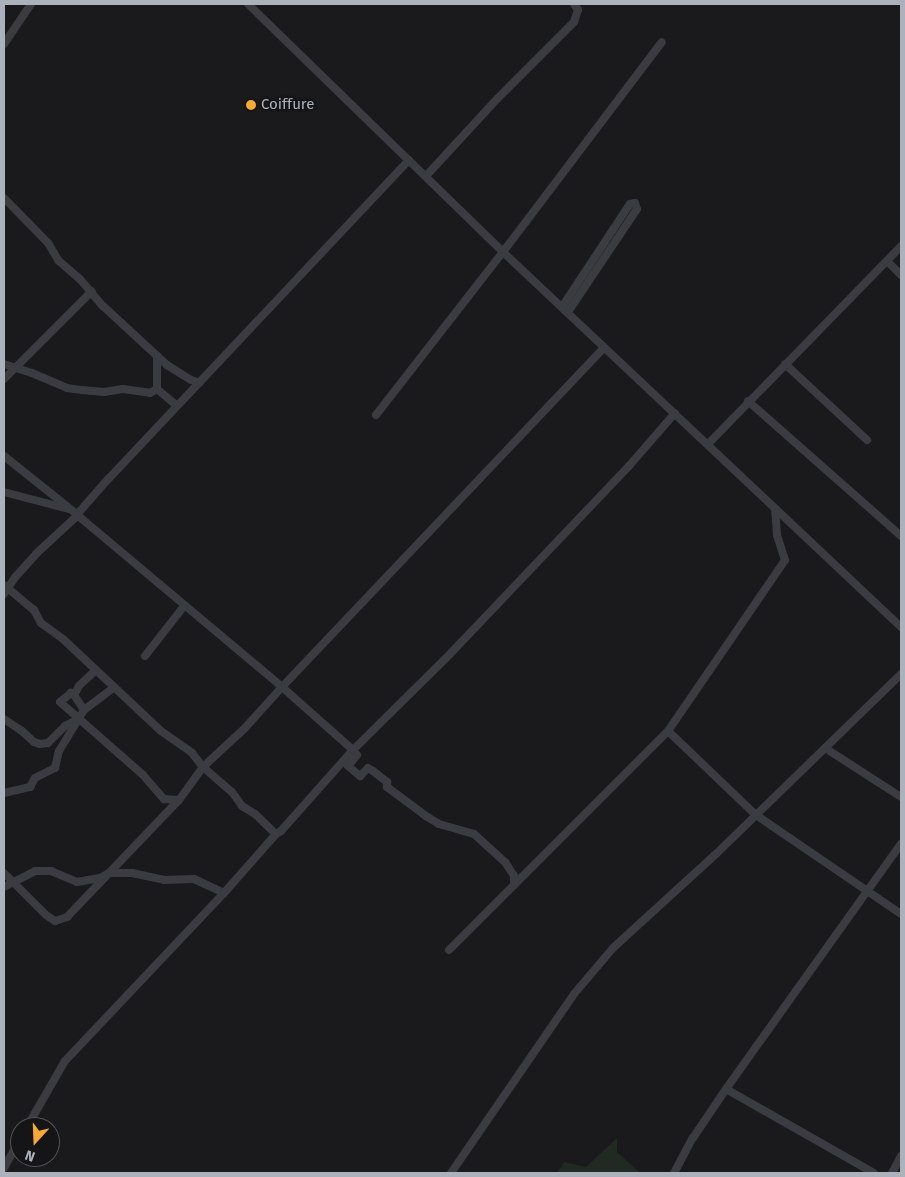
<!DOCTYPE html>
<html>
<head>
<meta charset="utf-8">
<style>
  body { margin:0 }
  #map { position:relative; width:905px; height:1177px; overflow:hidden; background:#1a1a1c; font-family:"Fira Sans",sans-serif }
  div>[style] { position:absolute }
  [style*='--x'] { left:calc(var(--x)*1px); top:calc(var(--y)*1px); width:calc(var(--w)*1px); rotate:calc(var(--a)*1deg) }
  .green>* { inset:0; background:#212a22 }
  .minor>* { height:8px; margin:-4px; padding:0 4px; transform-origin:4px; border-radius:4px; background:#3a3c41 }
  .dots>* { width:14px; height:14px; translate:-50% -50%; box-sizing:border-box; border:2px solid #151517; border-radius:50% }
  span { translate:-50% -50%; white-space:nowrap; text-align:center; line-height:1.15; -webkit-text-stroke:5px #151517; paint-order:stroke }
  .poi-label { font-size:15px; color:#acb2bc }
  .left { translate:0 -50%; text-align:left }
  .frame { position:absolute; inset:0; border:5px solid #acb2bc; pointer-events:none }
  .north { position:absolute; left:10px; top:1117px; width:50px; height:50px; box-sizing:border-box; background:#151517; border:1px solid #515459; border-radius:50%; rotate:200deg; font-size:14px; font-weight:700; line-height:20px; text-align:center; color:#acb2bc }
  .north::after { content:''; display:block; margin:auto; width:18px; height:22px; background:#f8a835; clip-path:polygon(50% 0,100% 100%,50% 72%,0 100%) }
</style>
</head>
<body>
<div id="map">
  <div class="green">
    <i style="clip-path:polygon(617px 1138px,617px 1152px,640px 1173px,557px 1173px,564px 1162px,586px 1167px)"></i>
  </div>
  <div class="minor">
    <i style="--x:248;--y:4;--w:356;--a:44.2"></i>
    <i style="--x:503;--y:252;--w:547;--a:43.3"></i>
    <i style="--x:4;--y:44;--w:48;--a:-56"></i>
    <i style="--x:409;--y:160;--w:437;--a:133.3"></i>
    <i style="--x:109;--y:478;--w:44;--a:131.3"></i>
    <i style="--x:80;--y:511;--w:4;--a:117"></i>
    <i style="--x:78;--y:515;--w:6;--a:45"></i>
    <i style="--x:82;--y:519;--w:261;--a:40"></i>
    <i style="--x:282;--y:687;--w:468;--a:-46.5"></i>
    <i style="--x:426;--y:176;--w:105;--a:-47.3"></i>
    <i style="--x:497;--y:99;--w:109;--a:-45"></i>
    <i style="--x:574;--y:22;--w:13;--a:-72"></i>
    <i style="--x:578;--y:10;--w:7;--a:-124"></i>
    <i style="--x:4;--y:198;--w:63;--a:45.6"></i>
    <i style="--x:48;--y:243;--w:21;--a:59"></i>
    <i style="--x:59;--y:261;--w:28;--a:41"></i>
    <i style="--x:80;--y:279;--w:35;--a:50"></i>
    <i style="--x:103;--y:306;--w:87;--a:42.7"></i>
    <i style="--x:167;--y:365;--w:28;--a:32"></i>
    <i style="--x:191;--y:380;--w:9;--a:18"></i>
    <i style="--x:887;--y:261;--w:20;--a:45"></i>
    <i style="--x:562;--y:307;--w:123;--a:-56.6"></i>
    <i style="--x:630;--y:204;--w:5;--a:-11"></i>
    <i style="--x:635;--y:203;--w:6;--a:72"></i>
    <i style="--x:637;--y:209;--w:124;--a:123.8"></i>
    <i style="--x:4;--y:364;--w:29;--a:18"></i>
    <i style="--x:32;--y:373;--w:38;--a:23"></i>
    <i style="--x:67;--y:388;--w:15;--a:8"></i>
    <i style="--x:82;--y:390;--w:22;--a:5"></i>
    <i style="--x:104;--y:392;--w:19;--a:-9"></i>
    <i style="--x:123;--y:389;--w:27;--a:8"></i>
    <i style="--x:150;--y:393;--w:8;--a:-30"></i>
    <i style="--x:157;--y:389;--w:25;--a:40"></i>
    <i style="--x:785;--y:364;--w:112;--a:42.8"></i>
    <i style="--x:4;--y:379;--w:124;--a:-45"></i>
    <i style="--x:157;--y:389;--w:33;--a:-90"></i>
    <i style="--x:748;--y:401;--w:204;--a:41.4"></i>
    <i style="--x:376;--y:415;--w:207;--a:-52.1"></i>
    <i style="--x:503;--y:252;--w:263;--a:-52.9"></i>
    <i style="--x:708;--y:444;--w:277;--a:-45.7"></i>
    <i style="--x:4;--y:456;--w:95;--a:38.6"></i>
    <i style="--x:78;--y:515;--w:56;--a:137.2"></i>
    <i style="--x:37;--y:553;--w:31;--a:132"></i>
    <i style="--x:16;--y:576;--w:22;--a:124"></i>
    <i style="--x:4;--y:492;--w:67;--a:14.7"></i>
    <i style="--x:4;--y:585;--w:39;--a:40"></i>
    <i style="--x:34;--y:610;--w:15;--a:62"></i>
    <i style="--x:41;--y:623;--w:27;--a:36"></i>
    <i style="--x:63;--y:639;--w:134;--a:43.2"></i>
    <i style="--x:161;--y:731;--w:38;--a:35"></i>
    <i style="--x:192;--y:753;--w:18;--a:52"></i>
    <i style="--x:203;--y:767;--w:38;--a:41"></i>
    <i style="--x:232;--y:792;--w:17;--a:54"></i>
    <i style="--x:242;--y:806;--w:15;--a:32"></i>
    <i style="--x:255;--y:814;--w:29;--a:44"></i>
    <i style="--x:276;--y:834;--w:6;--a:-31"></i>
    <i style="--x:281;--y:831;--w:108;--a:-48.4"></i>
    <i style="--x:353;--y:750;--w:135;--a:-44.7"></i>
    <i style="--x:449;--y:655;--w:261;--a:-46.4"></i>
    <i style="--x:629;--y:466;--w:70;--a:-49"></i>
    <i style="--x:145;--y:656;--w:63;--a:-52"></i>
    <i style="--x:96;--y:670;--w:23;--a:137"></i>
    <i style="--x:79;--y:686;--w:10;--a:119"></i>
    <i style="--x:74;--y:695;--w:4;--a:-146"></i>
    <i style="--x:71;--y:693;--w:14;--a:141"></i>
    <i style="--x:60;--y:702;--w:111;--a:41.3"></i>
    <i style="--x:143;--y:775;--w:32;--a:49"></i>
    <i style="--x:164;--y:799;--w:15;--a:4"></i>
    <i style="--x:74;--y:695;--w:18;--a:56"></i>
    <i style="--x:4;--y:719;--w:22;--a:34"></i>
    <i style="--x:22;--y:731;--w:16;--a:43"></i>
    <i style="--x:34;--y:742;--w:6;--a:18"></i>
    <i style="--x:40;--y:744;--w:8;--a:-7"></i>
    <i style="--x:48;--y:743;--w:24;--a:-45"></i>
    <i style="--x:65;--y:726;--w:15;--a:-28"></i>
    <i style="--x:668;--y:731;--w:122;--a:43.7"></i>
    <i style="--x:756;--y:815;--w:176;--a:34.3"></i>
    <i style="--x:825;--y:748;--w:90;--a:32.8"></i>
    <i style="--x:4;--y:793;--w:27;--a:-13"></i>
    <i style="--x:30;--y:787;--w:10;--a:-61"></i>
    <i style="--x:35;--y:778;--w:22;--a:-27"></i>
    <i style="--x:55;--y:768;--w:17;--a:-77"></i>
    <i style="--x:59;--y:751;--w:48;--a:-58.6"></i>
    <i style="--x:84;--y:710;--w:38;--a:-37"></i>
    <i style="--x:4;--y:873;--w:59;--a:45"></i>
    <i style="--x:46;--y:915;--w:11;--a:34"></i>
    <i style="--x:55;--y:921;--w:13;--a:-18"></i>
    <i style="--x:67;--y:917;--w:162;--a:-46.3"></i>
    <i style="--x:179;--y:800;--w:41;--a:-54"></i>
    <i style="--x:203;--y:767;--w:57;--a:-42.9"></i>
    <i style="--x:245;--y:728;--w:55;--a:-47.9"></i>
    <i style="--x:282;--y:687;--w:95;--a:41.6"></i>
    <i style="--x:353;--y:750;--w:6;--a:51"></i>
    <i style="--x:357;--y:755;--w:14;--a:129"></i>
    <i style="--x:348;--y:766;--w:16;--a:40"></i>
    <i style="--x:360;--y:776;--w:11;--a:-45"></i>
    <i style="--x:368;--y:768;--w:6;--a:31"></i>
    <i style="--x:373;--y:771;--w:18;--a:38"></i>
    <i style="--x:387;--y:782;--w:5;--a:90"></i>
    <i style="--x:387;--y:787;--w:49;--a:36.6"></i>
    <i style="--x:426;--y:816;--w:15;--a:32"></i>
    <i style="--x:439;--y:824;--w:36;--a:16"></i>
    <i style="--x:474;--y:834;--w:42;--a:42.1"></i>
    <i style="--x:505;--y:862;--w:17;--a:57"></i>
    <i style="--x:514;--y:876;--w:9;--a:90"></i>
    <i style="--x:4;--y:887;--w:35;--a:-27"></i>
    <i style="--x:35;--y:871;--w:16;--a:0"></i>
    <i style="--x:51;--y:871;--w:28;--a:23"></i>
    <i style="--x:77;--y:882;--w:23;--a:-10"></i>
    <i style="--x:100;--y:878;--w:10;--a:-29"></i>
    <i style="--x:109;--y:873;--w:23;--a:0"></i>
    <i style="--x:132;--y:873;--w:33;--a:12"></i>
    <i style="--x:164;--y:880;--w:30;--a:-2"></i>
    <i style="--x:194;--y:879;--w:33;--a:25"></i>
    <i style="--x:449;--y:950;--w:310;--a:-45"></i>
    <i style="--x:668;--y:731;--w:207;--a:-55.6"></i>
    <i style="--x:785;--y:560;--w:26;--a:-108"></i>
    <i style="--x:777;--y:535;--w:26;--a:-94"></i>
    <i style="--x:726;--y:1089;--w:170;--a:29.6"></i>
    <i style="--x:27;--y:1127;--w:76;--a:-60.1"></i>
    <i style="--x:65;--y:1061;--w:231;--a:-46.6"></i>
    <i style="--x:224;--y:893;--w:79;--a:-48.6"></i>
    <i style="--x:4;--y:1168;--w:33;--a:-61"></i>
    <i style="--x:451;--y:1173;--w:217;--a:-55.5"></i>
    <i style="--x:574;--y:994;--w:60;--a:-49.7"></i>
    <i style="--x:613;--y:948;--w:139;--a:-42.4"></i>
    <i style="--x:716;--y:854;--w:258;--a:-44.2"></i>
    <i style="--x:674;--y:1173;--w:40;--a:-62"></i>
    <i style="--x:693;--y:1138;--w:59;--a:-56"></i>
    <i style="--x:726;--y:1089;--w:301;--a:-54.5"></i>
    <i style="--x:892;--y:1173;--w:19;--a:-62"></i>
  </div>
  <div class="dots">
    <i style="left:251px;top:105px;background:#f8a835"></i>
  </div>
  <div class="poi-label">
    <span class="left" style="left:261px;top:105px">Coiffure</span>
  </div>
  <div class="frame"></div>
  <div class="north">N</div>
</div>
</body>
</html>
